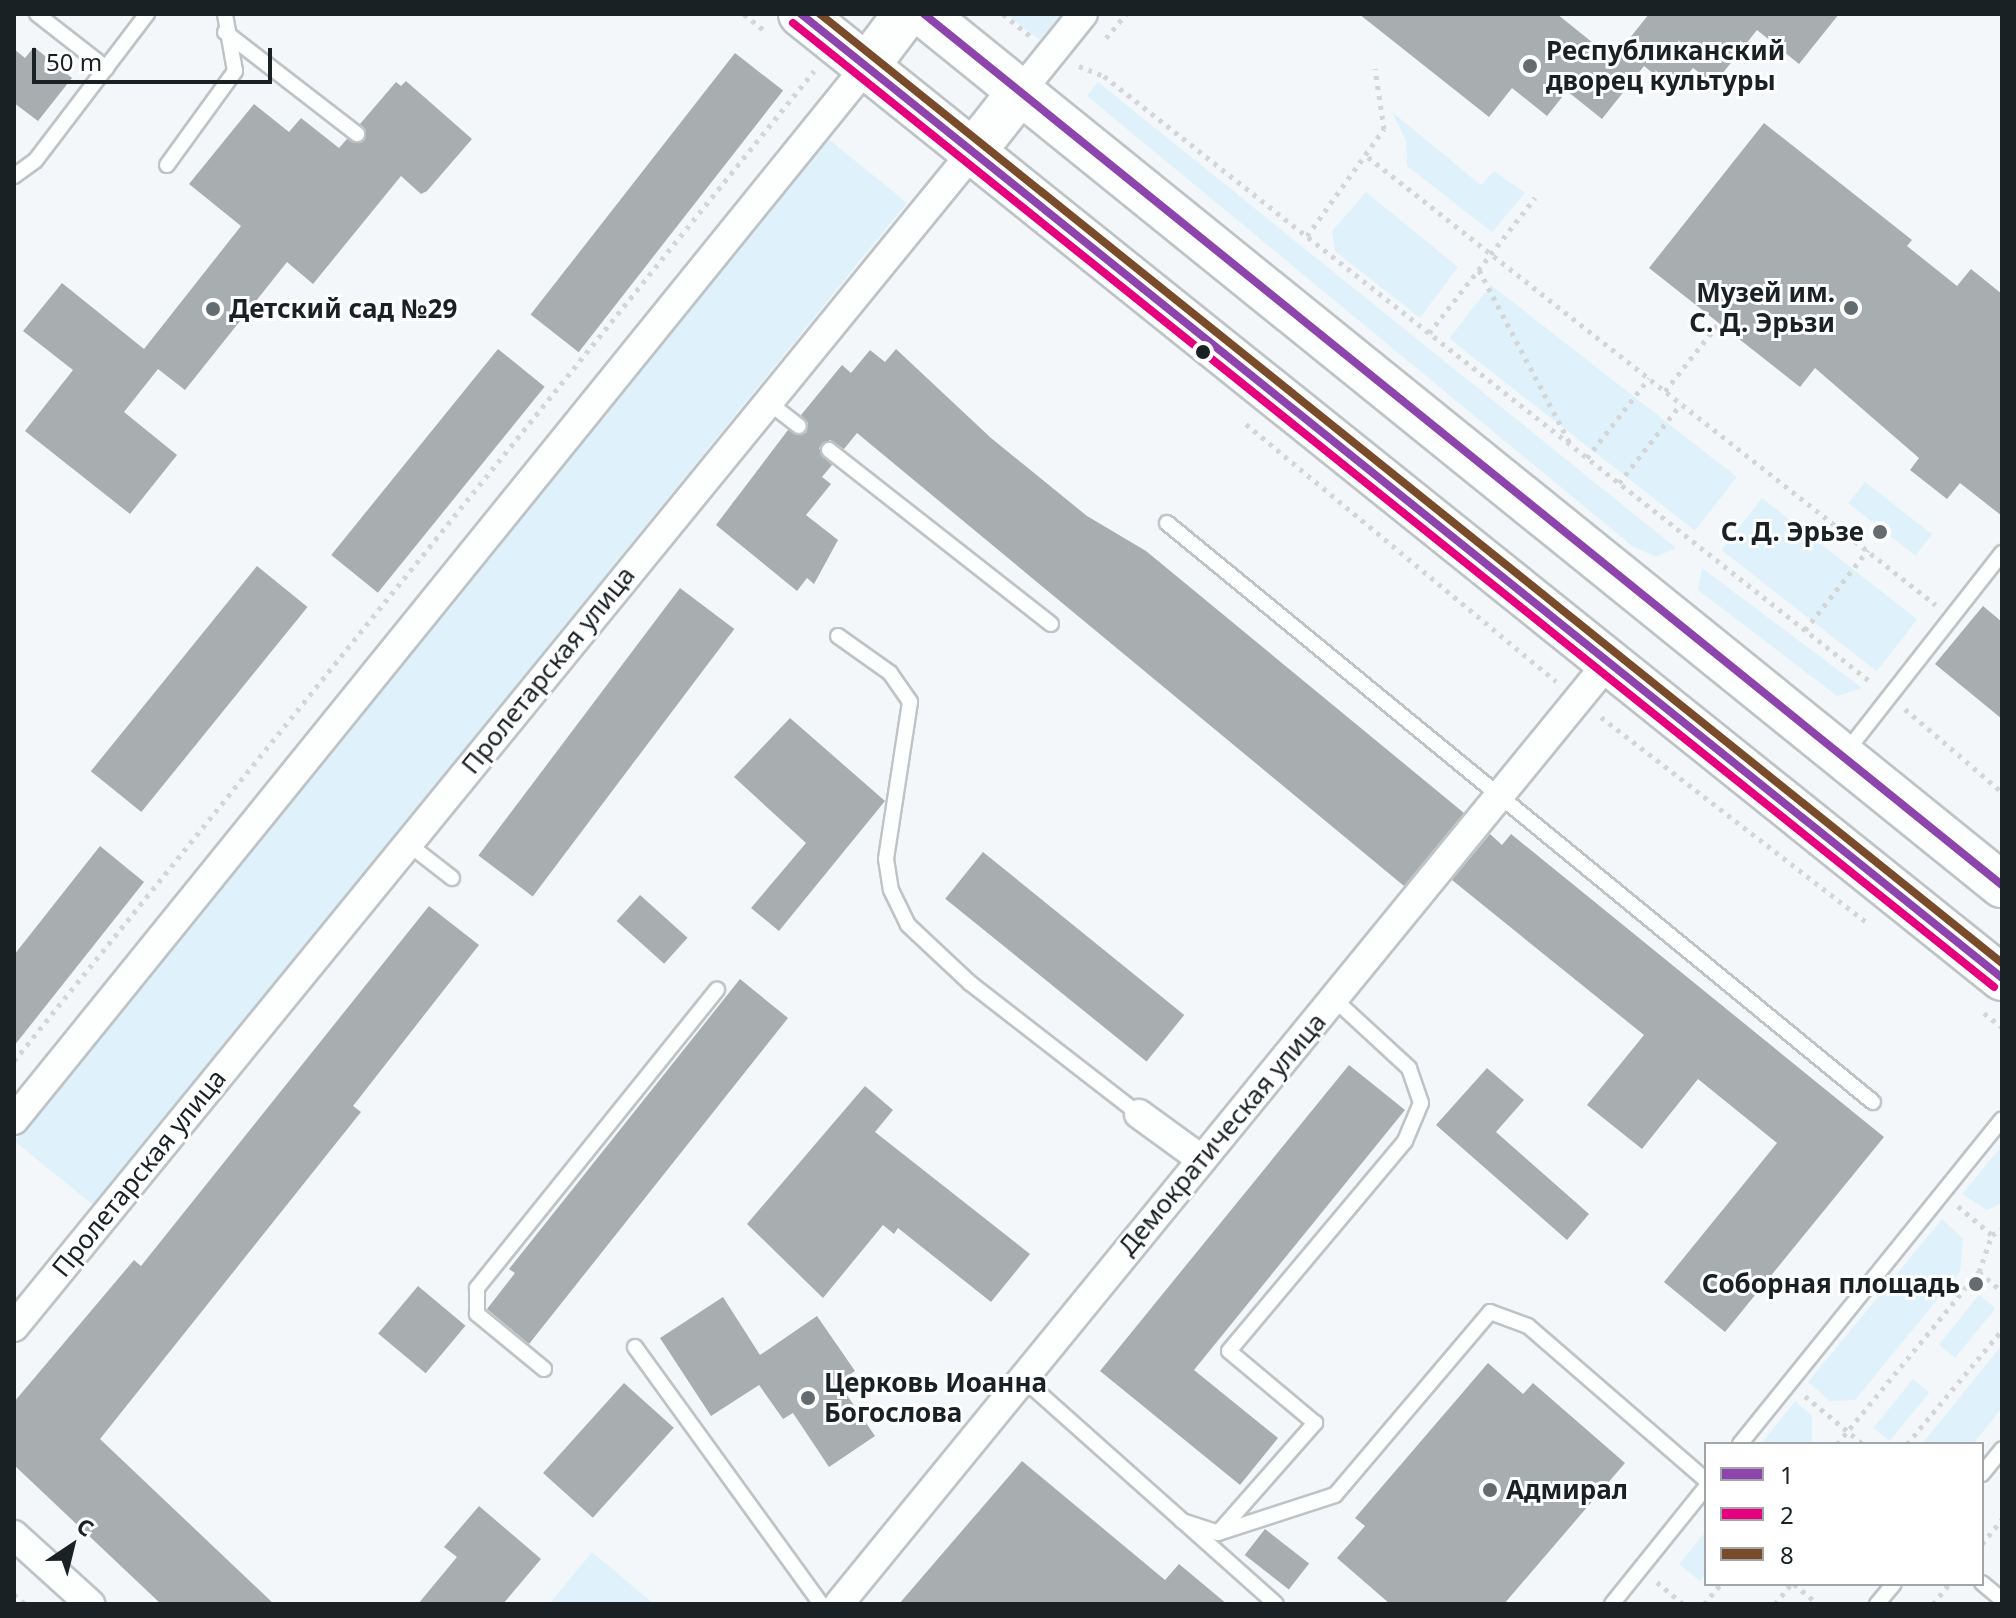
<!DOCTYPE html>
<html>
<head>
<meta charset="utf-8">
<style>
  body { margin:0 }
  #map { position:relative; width:2016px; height:1618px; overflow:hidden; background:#f3f7f9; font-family:"Noto Sans",sans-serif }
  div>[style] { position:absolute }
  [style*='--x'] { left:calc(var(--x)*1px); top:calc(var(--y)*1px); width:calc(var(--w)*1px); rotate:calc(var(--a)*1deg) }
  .green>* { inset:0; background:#dff2fb; transform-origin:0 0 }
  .building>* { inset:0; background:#a8aeb0; transform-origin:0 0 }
  .path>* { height:5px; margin-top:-2.5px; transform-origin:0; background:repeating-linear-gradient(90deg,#d3d5d6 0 4px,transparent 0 10px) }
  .roads { filter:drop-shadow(2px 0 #bec3c6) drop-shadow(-2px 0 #bec3c6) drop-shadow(0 2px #bec3c6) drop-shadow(0 -2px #bec3c6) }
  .lane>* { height:14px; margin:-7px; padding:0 7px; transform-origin:7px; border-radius:7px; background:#fdfefe }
  .street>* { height:28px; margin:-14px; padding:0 14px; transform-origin:14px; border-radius:14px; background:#fdfefe }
  .primary>* { height:44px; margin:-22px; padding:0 22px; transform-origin:22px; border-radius:22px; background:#fdfefe }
  .bus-1>* { height:8px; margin:-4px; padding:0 4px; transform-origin:4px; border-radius:4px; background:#8e44ad }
  .bus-2>* { height:8px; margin:-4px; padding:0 4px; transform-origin:4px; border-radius:4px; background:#e5007d }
  .bus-3>* { height:8px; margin:-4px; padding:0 4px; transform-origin:4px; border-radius:4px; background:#7a4b2a }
  .dots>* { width:22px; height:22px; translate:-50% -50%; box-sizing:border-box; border:4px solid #fff; border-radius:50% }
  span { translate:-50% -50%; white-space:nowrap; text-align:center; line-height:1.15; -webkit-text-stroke:6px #fff; paint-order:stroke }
  .poi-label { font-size:26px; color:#192125; font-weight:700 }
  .left { translate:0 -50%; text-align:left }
  .right { translate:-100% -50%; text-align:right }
  .street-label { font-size:26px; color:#192125 }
  .frame { position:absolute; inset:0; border:16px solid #192125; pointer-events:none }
  .legend { position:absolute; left:1704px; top:1442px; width:280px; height:144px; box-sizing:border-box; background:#fff; border:2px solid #a3a6a8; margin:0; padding:10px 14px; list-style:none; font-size:24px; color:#192125 }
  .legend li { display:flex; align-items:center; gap:16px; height:40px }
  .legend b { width:40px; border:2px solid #a3a6a8 }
  .north { position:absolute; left:32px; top:1506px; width:80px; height:80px; -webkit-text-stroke:6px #fff; paint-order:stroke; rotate:35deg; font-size:22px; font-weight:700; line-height:32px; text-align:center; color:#192125 }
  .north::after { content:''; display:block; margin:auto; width:28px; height:36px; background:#192125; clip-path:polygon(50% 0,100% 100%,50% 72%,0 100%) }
  .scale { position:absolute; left:32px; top:48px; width:240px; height:36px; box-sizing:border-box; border:4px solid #192125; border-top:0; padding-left:10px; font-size:24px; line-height:28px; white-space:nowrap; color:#192125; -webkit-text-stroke:6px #fff; paint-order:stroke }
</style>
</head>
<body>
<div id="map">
  <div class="green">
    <i style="clip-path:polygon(1006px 14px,1061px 14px,1040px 40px)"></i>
    <i style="clip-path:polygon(1098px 82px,1676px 548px,1656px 557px,1632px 546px,1087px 96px)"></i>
    <i style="clip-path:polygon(1392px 112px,1481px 185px,1494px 171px,1525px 193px,1492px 232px,1407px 166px,1406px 141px)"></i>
    <i style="left:827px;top:138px;width:103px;height:1291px;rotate:39deg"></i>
    <i style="clip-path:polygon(1366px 192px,1458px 267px,1420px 318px,1335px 251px,1332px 231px)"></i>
    <i style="left:1491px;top:285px;width:312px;height:68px;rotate:38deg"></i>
    <i style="left:1865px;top:482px;width:85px;height:27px;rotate:38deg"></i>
    <i style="left:1762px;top:498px;width:197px;height:66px;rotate:38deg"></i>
    <i style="clip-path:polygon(1702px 568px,1862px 688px,1837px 696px,1698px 590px)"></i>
    <i style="clip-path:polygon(2002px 1146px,2002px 1203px,1987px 1210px,1962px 1194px)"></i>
    <i style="clip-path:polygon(1942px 1219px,1963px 1239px,1960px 1272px,1855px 1400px,1830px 1401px,1808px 1382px)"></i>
    <i style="left:1979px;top:1295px;width:21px;height:64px;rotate:39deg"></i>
    <i style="clip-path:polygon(2002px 1345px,2002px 1408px,1973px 1444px,1922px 1444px)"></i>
    <i style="left:1913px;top:1379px;width:21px;height:63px;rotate:39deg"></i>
    <i style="clip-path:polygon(1795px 1401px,1812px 1416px,1812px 1444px,1761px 1444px)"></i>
    <i style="clip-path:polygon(1704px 1534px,1706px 1573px,1700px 1581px,1679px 1564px)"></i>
    <i style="clip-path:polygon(592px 1552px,654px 1604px,549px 1604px)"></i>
  </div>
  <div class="building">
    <i style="clip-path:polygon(1359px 14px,1557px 14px,1613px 59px,1649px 14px,1839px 14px,1799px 64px,1757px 30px,1714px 84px,1693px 68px,1675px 91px,1644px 66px,1602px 119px,1567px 91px,1547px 116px,1512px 88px,1489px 117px)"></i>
    <i style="clip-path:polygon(34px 47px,72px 78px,38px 121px,14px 103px,14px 49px,25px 58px)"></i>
    <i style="left:735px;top:53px;width:61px;height:332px;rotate:38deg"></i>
    <i style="clip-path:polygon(406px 81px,472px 139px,427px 191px,421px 194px,401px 176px,313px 284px,287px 262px,185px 390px,158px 369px,124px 412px,177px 455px,130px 514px,25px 431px,73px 370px,23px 331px,62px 283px,144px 349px,241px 226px,189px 184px,254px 104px,289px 132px,301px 118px,339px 148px,347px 139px,364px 141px,360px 124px,396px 82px,401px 86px)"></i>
    <i style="clip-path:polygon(1764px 123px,1912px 240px,1907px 246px,1957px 286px,1971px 269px,2002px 294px,2002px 516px,1960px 483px,1947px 499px,1910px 470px,1919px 458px,1815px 368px,1800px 387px,1649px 268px)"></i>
    <i style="left:498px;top:349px;width:60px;height:265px;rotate:39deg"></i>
    <i style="clip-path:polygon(896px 349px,991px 438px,1087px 516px,1146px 551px,1464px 813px,1404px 886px,857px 433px,844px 449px,830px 440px,819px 448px,832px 465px,822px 477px,831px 484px,806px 515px,838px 540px,814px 584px,807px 578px,797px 591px,716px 525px,788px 430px,806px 433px,808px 423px,801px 415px,842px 365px,851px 373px,870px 350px,885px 362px)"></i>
    <i style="left:257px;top:566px;width:65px;height:264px;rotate:39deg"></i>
    <i style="left:680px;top:588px;width:68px;height:335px;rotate:37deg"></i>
    <i style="clip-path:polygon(1983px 606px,2002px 622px,2002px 719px,1935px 664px)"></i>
    <i style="clip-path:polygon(790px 718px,885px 801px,779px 931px,751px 908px,806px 843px,734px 777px)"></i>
    <i style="clip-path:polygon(1490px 834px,1502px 845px,1511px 834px,1884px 1137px,1725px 1332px,1664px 1282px,1777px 1143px,1698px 1079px,1642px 1149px,1587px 1105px,1644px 1035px,1452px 880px)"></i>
    <i style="clip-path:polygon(100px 846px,144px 882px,14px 1046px,14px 955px)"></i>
    <i style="left:983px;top:852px;width:259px;height:60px;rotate:39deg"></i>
    <i style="left:640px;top:895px;width:64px;height:35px;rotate:42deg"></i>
    <i style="clip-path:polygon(429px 906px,479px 945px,353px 1106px,361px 1112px,100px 1439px,274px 1604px,161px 1604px,14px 1465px,14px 1402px,134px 1260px,141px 1266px)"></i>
    <i style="clip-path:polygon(740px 979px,788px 1018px,529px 1344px,487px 1309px,515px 1273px,509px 1269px)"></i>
    <i style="clip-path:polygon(1349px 1065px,1405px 1110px,1194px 1370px,1278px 1438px,1240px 1485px,1100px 1371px)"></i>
    <i style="clip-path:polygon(1487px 1068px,1524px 1100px,1496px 1132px,1589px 1214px,1567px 1240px,1436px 1125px)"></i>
    <i style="clip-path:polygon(865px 1086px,893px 1110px,875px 1132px,1030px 1254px,991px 1302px,898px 1228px,894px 1234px,883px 1225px,823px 1298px,747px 1224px)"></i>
    <i style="left:418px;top:1286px;width:62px;height:62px;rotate:40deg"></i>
    <i style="clip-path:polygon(723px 1297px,760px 1355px,817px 1316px,855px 1371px,838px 1382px,875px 1436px,829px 1467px,793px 1413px,783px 1419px,759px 1385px,711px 1416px,660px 1338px)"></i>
    <i style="clip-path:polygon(1488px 1363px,1523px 1394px,1533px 1383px,1625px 1463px,1504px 1604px,1390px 1604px,1337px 1558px,1365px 1526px,1355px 1518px)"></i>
    <i style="left:624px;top:1383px;width:67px;height:121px;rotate:42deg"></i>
    <i style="clip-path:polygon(1022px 1461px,1165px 1580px,1179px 1564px,1227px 1604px,899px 1604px)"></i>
    <i style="clip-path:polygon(479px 1506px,541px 1559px,503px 1604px,418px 1604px,457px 1557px,444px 1547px)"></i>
    <i style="left:1265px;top:1529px;width:56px;height:33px;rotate:38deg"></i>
  </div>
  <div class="path">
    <i style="--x:744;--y:14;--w:28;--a:39"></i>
    <i style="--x:1003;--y:14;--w:35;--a:39"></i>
    <i style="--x:1106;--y:38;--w:31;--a:-50"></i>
    <i style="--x:1079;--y:66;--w:27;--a:22"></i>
    <i style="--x:1104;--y:76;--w:979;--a:38.32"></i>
    <i style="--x:1368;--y:157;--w:723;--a:38.26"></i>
    <i style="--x:1307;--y:236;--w:132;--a:-54.3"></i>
    <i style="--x:1384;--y:129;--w:61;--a:-98.5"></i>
    <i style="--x:1479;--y:270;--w:195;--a:62.3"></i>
    <i style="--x:1429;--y:333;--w:172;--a:-51.9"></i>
    <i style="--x:1665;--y:391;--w:87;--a:-51.5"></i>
    <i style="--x:1246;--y:424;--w:403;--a:39.7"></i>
    <i style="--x:1587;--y:458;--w:101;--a:-52.2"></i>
    <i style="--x:1619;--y:483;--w:100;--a:-51.9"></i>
    <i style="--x:1805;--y:630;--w:102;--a:-51.8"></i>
    <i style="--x:1905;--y:709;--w:128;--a:40.6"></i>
    <i style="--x:1601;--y:717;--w:334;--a:37.7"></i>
    <i style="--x:1984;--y:1013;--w:23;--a:38"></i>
    <i style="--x:14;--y:1061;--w:1273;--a:-51.06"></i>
    <i style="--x:1958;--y:1206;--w:45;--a:40.5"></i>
    <i style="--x:1979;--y:1272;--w:30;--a:40"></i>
    <i style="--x:1805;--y:1396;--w:75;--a:39.6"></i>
    <i style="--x:1837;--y:1444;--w:223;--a:-50.5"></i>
    <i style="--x:1979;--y:1272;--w:39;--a:-71"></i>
    <i style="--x:1992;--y:1235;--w:12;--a:-31"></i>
    <i style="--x:1907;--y:1444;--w:148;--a:-50.2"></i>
    <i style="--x:1982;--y:1544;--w:32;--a:-51"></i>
    <i style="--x:1657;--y:1582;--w:34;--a:40"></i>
    <i style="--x:1794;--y:1584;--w:31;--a:40"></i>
    <i style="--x:14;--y:1594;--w:15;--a:42"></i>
    <i style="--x:1704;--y:1604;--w:26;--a:-50"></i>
    <i style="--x:1775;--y:1604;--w:26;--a:-51"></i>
    <i style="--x:1933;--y:1604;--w:26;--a:-51"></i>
  </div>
  <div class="roads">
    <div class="lane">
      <i style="--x:37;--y:14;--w:88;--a:38"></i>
      <i style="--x:225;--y:32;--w:167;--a:37.7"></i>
      <i style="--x:167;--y:165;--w:116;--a:-54.1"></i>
      <i style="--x:235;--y:71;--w:58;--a:-100"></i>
      <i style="--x:14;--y:176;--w:26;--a:-36"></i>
      <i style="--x:35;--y:161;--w:185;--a:-52.7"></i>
      <i style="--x:768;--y:402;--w:39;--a:38"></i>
      <i style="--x:829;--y:450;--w:282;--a:38.1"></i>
      <i style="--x:1167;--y:523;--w:913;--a:39.36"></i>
      <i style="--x:838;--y:636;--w:64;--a:35.4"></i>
      <i style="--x:890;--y:673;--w:35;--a:55"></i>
      <i style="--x:910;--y:702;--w:159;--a:98.7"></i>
      <i style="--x:886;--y:859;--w:31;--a:81"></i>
      <i style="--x:891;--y:890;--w:39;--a:64"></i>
      <i style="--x:908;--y:925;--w:85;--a:43.1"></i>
      <i style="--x:970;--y:983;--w:214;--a:37.8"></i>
      <i style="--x:1846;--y:752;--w:253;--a:-51.9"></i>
      <i style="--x:407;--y:843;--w:57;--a:37.9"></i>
      <i style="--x:635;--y:1347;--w:317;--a:54.1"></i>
      <i style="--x:544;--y:1369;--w:87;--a:-140.6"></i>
      <i style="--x:477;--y:1314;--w:26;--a:-90"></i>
      <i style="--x:477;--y:1288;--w:383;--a:-51.2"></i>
      <i style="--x:1021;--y:1377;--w:341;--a:41.7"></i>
      <i style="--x:1740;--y:1444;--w:417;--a:-51.1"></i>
      <i style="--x:1982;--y:1474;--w:32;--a:-51"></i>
      <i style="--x:1182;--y:1521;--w:38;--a:18"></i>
      <i style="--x:1218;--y:1533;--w:123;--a:-18"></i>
      <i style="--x:1335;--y:1495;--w:240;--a:-49.7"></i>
      <i style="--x:1490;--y:1312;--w:40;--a:20.2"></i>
      <i style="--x:1528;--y:1326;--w:235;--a:40.9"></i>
      <i style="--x:1218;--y:1533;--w:147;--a:-48.6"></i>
      <i style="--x:1315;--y:1423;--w:112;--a:-140.1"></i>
      <i style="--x:1229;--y:1351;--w:274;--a:-50"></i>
      <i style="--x:1405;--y:1141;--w:41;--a:-67.2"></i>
      <i style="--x:1421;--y:1103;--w:37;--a:-109"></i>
      <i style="--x:1409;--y:1068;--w:102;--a:-137.4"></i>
      <i style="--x:1982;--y:1583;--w:26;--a:40"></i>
      <i style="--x:1612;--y:1604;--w:150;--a:-51.2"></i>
      <i style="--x:1877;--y:1604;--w:26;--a:-50"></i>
    </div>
    <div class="street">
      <i style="--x:1020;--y:92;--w:100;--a:-51.1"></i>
      <i style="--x:1139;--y:1114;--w:77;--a:36"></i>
      <i style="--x:14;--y:1120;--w:1355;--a:-51.02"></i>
      <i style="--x:14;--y:1327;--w:1515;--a:-50.79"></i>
      <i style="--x:14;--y:1535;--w:103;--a:42.2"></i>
      <i style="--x:839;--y:1604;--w:1214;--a:-50.75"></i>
    </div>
    <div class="primary">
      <i style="--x:801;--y:14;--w:1540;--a:38.75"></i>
      <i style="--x:924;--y:14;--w:1386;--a:38.94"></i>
      <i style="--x:866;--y:67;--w:66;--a:-53"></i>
      <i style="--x:972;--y:153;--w:78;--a:-51.8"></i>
    </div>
  </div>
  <div class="bus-1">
    <i style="--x:801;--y:14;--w:1540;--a:38.75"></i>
    <i style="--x:924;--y:14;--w:1386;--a:38.94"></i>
  </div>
  <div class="bus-2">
    <i style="--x:793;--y:23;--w:1540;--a:38.75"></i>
  </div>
  <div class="bus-3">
    <i style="--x:820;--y:14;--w:1516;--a:38.76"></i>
  </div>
  <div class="dots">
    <i style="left:1530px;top:66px;background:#656c6f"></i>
    <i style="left:1851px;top:308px;background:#656c6f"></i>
    <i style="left:213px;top:309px;background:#656c6f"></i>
    <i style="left:1203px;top:352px;background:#192125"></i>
    <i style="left:1880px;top:532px;background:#656c6f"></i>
    <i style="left:1976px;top:1284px;background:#656c6f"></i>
    <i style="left:808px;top:1398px;background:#656c6f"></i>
    <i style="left:1490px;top:1490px;background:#656c6f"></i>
  </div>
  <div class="poi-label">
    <span class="left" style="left:1546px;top:66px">Республиканский<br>дворец культуры</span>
    <span class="right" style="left:1835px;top:308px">Музей им.<br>С. Д. Эрьзи</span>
    <span class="left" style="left:229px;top:309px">Детский сад №29</span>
    <span class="right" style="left:1864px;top:532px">С. Д. Эрьзе</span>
    <span class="right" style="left:1960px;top:1284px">Соборная площадь</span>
    <span class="left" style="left:824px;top:1398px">Церковь Иоанна<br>Богослова</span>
    <span class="left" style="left:1506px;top:1490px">Адмирал</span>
  </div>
  <div class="street-label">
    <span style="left:548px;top:670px;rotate:-51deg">Пролетарская улица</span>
    <span style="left:1222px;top:1134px;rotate:-50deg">Демократическая улица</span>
    <span style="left:139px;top:1173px;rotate:-51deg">Пролетарская улица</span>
  </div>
  <div class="frame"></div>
  <ul class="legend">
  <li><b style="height:10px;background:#8e44ad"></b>1</li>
  <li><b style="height:10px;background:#e5007d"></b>2</li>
  <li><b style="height:10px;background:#7a4b2a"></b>8</li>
  </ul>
  <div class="north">С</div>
  <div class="scale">50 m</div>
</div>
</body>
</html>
